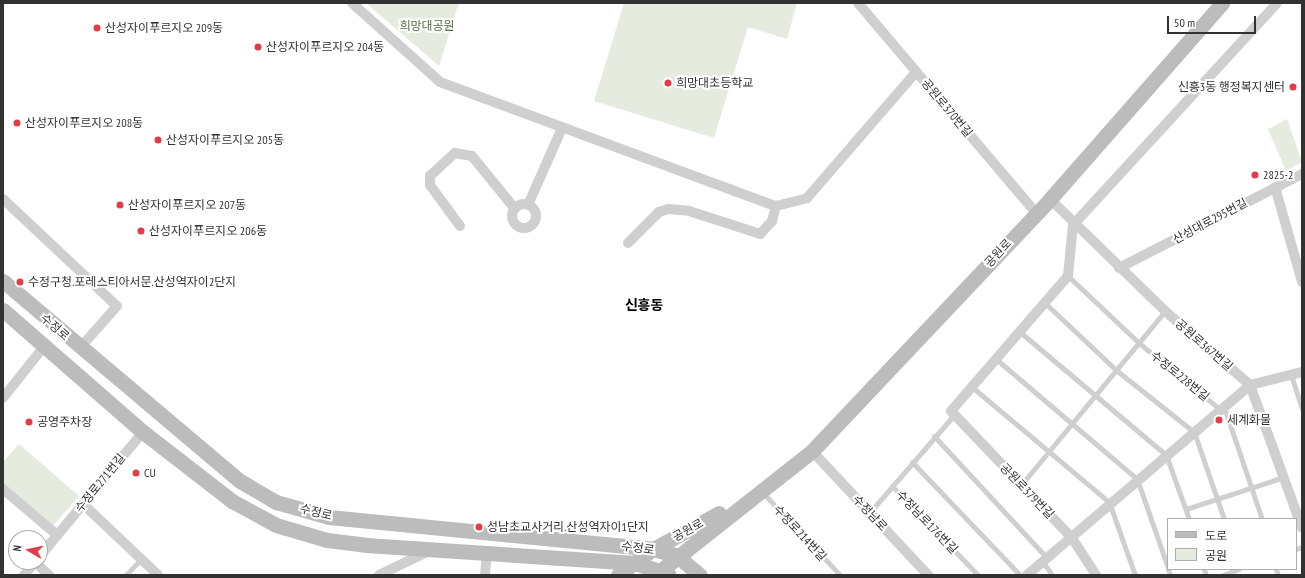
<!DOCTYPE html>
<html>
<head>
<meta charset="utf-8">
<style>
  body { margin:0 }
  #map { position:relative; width:1305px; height:578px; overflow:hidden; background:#fff; font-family:"PT Sans Narrow","Noto Sans KR",sans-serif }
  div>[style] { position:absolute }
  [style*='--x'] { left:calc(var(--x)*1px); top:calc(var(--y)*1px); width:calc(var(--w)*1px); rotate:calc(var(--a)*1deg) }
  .green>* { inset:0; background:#e5ebde }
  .lane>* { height:5px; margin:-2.5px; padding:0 2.5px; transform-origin:2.5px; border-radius:2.5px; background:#cfcfcf }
  .street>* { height:10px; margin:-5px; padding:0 5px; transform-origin:5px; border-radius:5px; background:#cfcfcf }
  .street>.ring { margin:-5px; padding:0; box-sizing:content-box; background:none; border:10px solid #cfcfcf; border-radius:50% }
  .secondary>* { height:15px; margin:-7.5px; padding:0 7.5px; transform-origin:7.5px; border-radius:7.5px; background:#bcbcbc }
  .dots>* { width:11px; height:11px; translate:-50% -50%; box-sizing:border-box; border:2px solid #fff; border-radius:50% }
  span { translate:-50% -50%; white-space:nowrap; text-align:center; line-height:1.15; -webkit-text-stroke:4px #fff; paint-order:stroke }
  .park-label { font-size:12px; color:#546d40 }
  .poi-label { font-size:12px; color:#323232 }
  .left { translate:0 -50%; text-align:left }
  .right { translate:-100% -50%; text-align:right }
  .street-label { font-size:12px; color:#323232 }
  .quarter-label { font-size:14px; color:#000; font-weight:700 }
  .frame { position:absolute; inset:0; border:4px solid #323232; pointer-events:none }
  .legend { position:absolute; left:1167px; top:518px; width:130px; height:52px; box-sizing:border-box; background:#fff; border:1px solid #adadad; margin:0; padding:5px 7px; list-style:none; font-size:12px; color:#323232 }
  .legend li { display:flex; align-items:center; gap:8px; height:20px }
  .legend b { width:20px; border:1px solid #adadad }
  .north { position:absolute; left:8px; top:530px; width:40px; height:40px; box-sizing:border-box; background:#fff; border:1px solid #adadad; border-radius:50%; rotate:279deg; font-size:11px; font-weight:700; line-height:16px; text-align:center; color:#323232 }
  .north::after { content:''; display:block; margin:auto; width:14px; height:18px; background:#e03d47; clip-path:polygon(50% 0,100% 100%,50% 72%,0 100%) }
  .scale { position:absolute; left:1167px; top:16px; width:89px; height:18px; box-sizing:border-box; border:2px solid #323232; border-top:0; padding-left:5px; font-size:12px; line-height:14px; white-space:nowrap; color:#323232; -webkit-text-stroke:3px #fff; paint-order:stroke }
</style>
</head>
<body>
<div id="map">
  <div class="green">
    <i style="clip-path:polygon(366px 3px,459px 3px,439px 66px)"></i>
    <i style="clip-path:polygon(624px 3px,797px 3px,787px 39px,748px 27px,714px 138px,594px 101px)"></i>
    <i style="clip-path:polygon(1287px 119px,1302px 162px,1286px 171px,1268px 129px)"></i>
    <i style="clip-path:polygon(19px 444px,79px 496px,52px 527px,3px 485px,3px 462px)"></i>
  </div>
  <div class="lane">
    <i style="--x:1068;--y:276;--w:98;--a:43.3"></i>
    <i style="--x:1139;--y:343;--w:106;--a:39.3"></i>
    <i style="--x:1045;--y:303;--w:98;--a:43.3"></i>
    <i style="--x:1116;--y:370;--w:100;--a:38.5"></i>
    <i style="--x:1194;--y:432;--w:92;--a:71"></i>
    <i style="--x:1020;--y:332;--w:191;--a:40.1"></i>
    <i style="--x:1166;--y:455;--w:68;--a:70.2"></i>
    <i style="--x:996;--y:359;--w:185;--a:40.4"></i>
    <i style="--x:1137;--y:479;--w:94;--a:70.8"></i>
    <i style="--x:1291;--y:375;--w:36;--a:72"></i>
    <i style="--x:972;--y:387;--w:179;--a:40"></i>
    <i style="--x:1109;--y:502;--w:77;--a:70.4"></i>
    <i style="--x:1224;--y:407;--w:118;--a:71.3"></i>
    <i style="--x:934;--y:436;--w:166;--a:47.2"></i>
    <i style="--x:912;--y:462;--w:156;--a:46.3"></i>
    <i style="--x:1021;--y:485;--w:226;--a:-50.4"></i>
    <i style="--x:892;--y:486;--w:124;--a:46"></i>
    <i style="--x:763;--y:493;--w:112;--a:46.8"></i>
    <i style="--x:1186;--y:509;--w:103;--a:-18.1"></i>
    <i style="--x:870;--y:512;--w:130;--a:-49.1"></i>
    <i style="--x:1296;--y:549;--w:6;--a:-18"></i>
    <i style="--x:1043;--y:562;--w:16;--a:55"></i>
    <i style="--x:1168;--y:569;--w:6;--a:72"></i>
    <i style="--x:1204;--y:569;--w:6;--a:72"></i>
    <i style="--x:1276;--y:569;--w:6;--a:72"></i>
    <i style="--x:126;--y:575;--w:22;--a:-47"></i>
    <i style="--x:1223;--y:575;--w:17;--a:-21"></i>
  </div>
  <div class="street">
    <i style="--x:352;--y:3;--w:118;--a:41.9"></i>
    <i style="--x:440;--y:82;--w:358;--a:20.3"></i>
    <i style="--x:776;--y:206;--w:32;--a:-14"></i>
    <i style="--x:807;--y:198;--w:167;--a:-49.1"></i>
    <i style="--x:858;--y:3;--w:275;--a:49.7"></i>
    <i style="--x:1275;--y:187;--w:99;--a:74.1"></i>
    <i style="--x:3;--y:199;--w:156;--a:43.2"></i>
    <i style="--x:117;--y:306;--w:56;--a:131.4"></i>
    <i style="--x:1050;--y:199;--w:161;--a:44.2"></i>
    <i style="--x:1165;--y:311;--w:113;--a:41"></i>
    <i style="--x:1250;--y:385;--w:152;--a:70"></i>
    <i class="ring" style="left:512px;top:204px;width:14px;height:14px"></i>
    <i style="--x:528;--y:205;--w:84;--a:-66.2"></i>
    <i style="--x:460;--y:226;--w:51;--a:-126.2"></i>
    <i style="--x:430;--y:185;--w:9;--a:-90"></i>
    <i style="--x:430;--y:176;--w:34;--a:-43"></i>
    <i style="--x:455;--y:153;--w:17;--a:10"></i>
    <i style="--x:472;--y:156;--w:68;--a:50.9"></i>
    <i style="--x:628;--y:243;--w:44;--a:-45"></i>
    <i style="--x:659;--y:212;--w:9;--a:-18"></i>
    <i style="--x:668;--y:209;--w:21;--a:5"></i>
    <i style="--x:689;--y:211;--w:75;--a:17.9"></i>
    <i style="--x:760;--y:234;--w:18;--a:-47"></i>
    <i style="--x:772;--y:221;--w:16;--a:-75"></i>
    <i style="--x:1119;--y:268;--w:206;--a:-27.2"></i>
    <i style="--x:3;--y:398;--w:69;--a:-51.5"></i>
    <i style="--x:812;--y:451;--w:170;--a:46.9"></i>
    <i style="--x:3;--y:489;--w:71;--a:40.4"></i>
    <i style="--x:83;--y:504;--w:103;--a:43.4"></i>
    <i style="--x:40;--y:556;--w:161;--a:-50.3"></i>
    <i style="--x:35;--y:562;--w:19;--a:43"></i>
    <i style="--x:24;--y:575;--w:17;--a:-50"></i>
    <i style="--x:379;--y:575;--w:55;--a:-25.6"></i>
    <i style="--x:485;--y:575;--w:24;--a:-85"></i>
    <i style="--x:1027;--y:575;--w:293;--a:-40.4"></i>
    <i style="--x:1250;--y:385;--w:54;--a:-14"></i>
    <i style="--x:1096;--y:575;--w:44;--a:-123"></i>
    <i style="--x:1072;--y:538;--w:175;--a:-133.6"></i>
    <i style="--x:951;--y:411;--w:179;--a:-49.1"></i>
    <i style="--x:1068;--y:276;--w:51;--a:-84.4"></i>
    <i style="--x:1073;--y:225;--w:301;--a:-47.4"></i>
  </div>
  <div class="secondary">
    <i style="--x:3;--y:281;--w:310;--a:40.2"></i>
    <i style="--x:240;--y:481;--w:42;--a:30.3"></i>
    <i style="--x:276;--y:502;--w:55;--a:15.8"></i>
    <i style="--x:329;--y:517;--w:326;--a:5.6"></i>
    <i style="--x:653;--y:549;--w:24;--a:15"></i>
    <i style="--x:676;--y:555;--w:31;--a:40"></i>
    <i style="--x:3;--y:310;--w:186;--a:41.1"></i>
    <i style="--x:143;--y:432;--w:113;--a:37.8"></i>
    <i style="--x:232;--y:501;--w:50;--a:28.6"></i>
    <i style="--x:276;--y:525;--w:53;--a:16.4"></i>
    <i style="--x:327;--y:540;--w:39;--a:7"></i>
    <i style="--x:366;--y:545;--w:270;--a:3.8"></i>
    <i style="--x:635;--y:563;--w:35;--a:18"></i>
    <i style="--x:618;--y:575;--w:44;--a:-36.6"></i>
    <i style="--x:653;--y:549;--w:75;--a:-28.6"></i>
    <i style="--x:655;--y:575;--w:200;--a:-38.3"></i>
    <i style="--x:812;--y:451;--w:347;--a:-46.6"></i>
    <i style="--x:1050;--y:199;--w:261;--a:-48.7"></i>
  </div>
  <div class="dots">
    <i style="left:97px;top:28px;background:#e03d47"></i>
    <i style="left:258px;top:47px;background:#e03d47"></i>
    <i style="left:668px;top:83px;background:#e03d47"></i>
    <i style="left:1293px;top:87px;background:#e03d47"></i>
    <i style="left:17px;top:123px;background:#e03d47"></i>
    <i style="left:158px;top:140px;background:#e03d47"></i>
    <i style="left:1255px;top:175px;background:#e03d47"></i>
    <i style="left:120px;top:205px;background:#e03d47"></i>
    <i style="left:141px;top:231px;background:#e03d47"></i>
    <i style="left:20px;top:282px;background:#e03d47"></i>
    <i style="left:1219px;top:420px;background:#e03d47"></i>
    <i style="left:29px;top:422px;background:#e03d47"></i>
    <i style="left:136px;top:473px;background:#e03d47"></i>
    <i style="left:479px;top:527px;background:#e03d47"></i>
  </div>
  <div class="park-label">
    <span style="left:427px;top:26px">희망대공원</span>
  </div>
  <div class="poi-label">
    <span class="left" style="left:105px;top:28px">산성자이푸르지오 209동</span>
    <span class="left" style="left:266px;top:47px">산성자이푸르지오 204동</span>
    <span class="left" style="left:676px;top:83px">희망대초등학교</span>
    <span class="right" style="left:1285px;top:87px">신흥3동 행정복지센터</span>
    <span class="left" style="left:25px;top:123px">산성자이푸르지오 208동</span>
    <span class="left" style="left:166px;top:140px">산성자이푸르지오 205동</span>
    <span class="left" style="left:1263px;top:175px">2825-2</span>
    <span class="left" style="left:128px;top:205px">산성자이푸르지오 207동</span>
    <span class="left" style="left:149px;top:231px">산성자이푸르지오 206동</span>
    <span class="left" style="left:28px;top:282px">수정구청.포레스티아서문.산성역자이2단지</span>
    <span class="left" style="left:1227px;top:420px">세계화물</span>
    <span class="left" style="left:37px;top:422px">공영주차장</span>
    <span class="left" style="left:144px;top:473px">CU</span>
    <span class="left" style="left:487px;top:527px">성남초교사거리.산성역자이1단지</span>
  </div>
  <div class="street-label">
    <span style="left:947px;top:108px;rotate:50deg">공원로370번길</span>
    <span style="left:1210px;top:221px;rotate:-28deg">산성대로295번길</span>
    <span style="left:998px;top:253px;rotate:-47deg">공원로</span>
    <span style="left:55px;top:327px;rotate:41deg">수정로</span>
    <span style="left:1204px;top:345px;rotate:41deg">공원로367번길</span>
    <span style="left:1180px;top:376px;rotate:39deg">수정로228번길</span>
    <span style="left:100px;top:483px;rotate:-51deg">수정로271번길</span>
    <span style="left:1027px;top:491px;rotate:46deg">공원로379번길</span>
    <span style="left:316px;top:512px;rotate:14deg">수정로</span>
    <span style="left:870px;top:513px;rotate:47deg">수정남로</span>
    <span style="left:927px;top:522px;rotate:46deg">수정남로176번길</span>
    <span style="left:688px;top:530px;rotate:-29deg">공원로</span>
    <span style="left:800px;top:533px;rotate:47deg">수정로214번길</span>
    <span style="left:638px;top:548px;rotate:8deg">수정로</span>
  </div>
  <div class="quarter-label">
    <span style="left:644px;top:305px">신흥동</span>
  </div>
  <div class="frame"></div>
  <ul class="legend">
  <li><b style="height:5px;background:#bcbcbc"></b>도로</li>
  <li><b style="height:11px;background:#e5ebde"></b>공원</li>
  </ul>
  <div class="north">N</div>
  <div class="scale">50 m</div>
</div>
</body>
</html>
